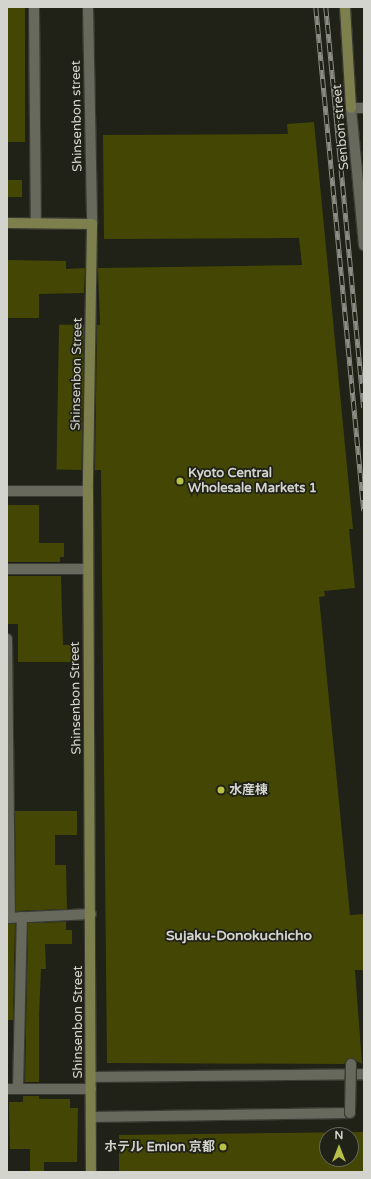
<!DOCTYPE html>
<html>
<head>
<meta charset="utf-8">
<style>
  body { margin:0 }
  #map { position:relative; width:371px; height:1179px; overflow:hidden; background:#202117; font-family:"Varela Round","Noto Sans JP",sans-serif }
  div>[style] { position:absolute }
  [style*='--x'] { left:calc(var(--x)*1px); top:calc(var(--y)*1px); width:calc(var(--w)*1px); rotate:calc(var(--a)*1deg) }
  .building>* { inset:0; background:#434703; transform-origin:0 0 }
  .roads { filter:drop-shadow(1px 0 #393a33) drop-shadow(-1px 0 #393a33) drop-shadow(0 1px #393a33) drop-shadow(0 -1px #393a33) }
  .lane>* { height:10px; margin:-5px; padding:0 5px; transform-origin:5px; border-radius:5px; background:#68695d }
  .street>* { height:10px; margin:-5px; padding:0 5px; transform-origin:5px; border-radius:5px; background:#68695d }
  .secondary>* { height:10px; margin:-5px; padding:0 5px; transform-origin:5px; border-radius:5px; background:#7d804c }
  .rail>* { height:4.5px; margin-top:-2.25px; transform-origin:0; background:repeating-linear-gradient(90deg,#202117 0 9px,#8c8d85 0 18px); box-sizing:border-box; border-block:1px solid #8c8d85 }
  .bridges { filter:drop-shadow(1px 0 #393a33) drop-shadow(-1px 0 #393a33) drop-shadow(0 1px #393a33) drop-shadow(0 -1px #393a33) }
  .lane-bridge>* { height:10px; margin:-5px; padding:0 5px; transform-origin:5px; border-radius:5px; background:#68695d }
  .dots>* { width:11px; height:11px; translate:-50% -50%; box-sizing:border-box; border:2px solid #202117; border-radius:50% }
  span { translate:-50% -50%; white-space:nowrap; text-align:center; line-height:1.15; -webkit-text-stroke:3.5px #202117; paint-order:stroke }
  .street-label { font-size:13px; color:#d3d4cd }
  .poi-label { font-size:13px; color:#d3d4cd; font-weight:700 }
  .left { translate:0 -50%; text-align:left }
  .right { translate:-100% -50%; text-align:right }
  .neighbourhood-label { font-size:14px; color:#d3d4cd; font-weight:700 }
  .frame { position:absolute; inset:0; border:8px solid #d3d4cd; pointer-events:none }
  .north { position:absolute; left:319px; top:1127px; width:40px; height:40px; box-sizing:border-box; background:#202117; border:1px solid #686960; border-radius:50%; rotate:0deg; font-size:11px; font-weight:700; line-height:16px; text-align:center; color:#d3d4cd }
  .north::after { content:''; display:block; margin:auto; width:14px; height:18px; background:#b8c147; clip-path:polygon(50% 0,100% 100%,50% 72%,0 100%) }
</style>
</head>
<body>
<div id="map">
  <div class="building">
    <i style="left:7px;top:7px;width:18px;height:135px"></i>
    <i style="clip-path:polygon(314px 122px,353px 529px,349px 529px,355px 588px,324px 591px,325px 596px,319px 597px,350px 915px,364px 914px,364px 970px,355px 970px,362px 1064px,351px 1058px,344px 1064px,107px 1063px,101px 470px,95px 470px,97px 325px,100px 325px,98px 268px,302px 265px,299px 238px,104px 239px,103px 135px,288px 134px,287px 124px)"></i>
    <i style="left:7px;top:180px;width:15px;height:17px"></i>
    <i style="clip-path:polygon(7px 260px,66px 261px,66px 269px,85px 268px,84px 293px,39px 294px,39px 318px,7px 318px)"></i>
    <i style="left:84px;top:325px;width:145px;height:25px;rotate:91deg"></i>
    <i style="clip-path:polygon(7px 505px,39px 505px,39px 543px,64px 543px,64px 557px,60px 557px,60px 562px,7px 562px)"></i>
    <i style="clip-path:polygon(7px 576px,61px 576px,63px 645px,73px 645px,73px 662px,18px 662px,18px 624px,7px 624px)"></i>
    <i style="clip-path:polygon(15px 811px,77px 811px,77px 835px,55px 835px,55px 865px,66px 865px,67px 909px,16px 911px)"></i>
    <i style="clip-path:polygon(66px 922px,66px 930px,72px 930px,72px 944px,45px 944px,46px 969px,41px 969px,39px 1016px,39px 1082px,25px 1082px,28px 923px)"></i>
    <i style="clip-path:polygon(7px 924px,15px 924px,13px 1020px,7px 1020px)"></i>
    <i style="clip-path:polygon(23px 1096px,39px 1096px,39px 1099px,70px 1099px,70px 1108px,78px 1108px,77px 1162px,44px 1162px,44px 1172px,30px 1172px,30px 1149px,10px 1149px,9px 1102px,23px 1102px)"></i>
    <i style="clip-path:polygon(evenodd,364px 1132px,364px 1172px,119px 1172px,119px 1135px,364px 1132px,327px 1135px,351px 1135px,351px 1159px,327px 1159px,327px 1135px)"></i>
  </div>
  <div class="roads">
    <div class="lane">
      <i style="--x:88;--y:7;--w:217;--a:88.9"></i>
      <i style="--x:351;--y:108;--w:13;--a:0"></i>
      <i style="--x:7;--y:491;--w:81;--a:0"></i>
      <i style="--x:7;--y:639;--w:279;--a:89.4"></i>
      <i style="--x:91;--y:1077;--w:273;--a:-0.6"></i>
      <i style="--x:18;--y:1089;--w:172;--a:-88.7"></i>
      <i style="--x:91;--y:1117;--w:259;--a:-0.9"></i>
    </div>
    <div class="street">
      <i style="--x:34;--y:7;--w:216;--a:89.5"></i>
      <i style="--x:351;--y:108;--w:138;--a:84.6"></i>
      <i style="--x:7;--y:569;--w:81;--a:0"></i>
      <i style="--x:7;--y:918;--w:84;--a:-2.7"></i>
      <i style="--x:7;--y:1089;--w:84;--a:0"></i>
    </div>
    <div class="secondary">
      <i style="--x:345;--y:7;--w:101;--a:86.6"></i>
      <i style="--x:7;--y:223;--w:85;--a:0.7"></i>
      <i style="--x:92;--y:224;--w:267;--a:90.9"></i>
      <i style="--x:88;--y:491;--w:681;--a:89.75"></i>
    </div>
  </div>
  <div class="rail">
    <i style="--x:316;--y:7;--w:506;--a:84.56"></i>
    <i style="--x:326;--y:7;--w:402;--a:84.6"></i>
  </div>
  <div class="bridges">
    <div class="lane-bridge">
      <i style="--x:350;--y:1113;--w:49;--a:-88.8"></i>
    </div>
  </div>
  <div class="dots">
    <i style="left:180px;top:481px;background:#b8c147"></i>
    <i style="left:221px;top:790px;background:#b8c147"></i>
    <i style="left:223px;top:1147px;background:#b8c147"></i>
  </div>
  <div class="street-label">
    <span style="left:77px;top:116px;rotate:-91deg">Shinsenbon street</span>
    <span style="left:341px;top:127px;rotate:-95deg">Senbon street</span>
    <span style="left:77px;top:374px;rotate:-89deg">Shinsenbon Street</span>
    <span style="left:76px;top:698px;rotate:-91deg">Shinsenbon Street</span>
    <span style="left:78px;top:1022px;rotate:-90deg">Shinsenbon Street</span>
  </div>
  <div class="poi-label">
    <span class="left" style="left:188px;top:481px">Kyoto Central<br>Wholesale Markets 1</span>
    <span class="left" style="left:229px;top:790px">水産棟</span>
    <span class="right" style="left:215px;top:1147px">ホテル Emion 京都</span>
  </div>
  <div class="neighbourhood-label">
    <span style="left:239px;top:936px">Sujaku-Donokuchicho</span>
  </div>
  <div class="frame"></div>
  <div class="north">N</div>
</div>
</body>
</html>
